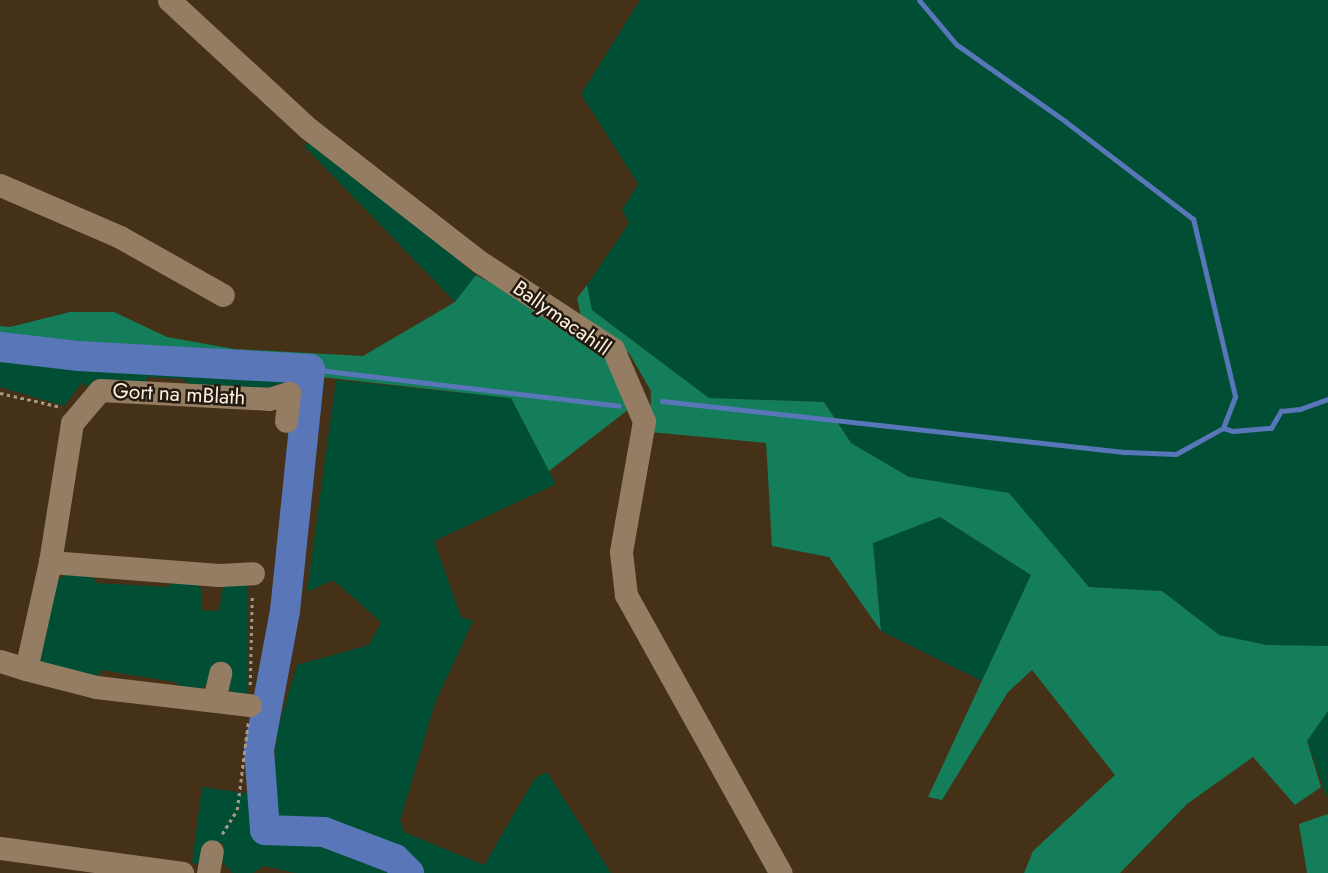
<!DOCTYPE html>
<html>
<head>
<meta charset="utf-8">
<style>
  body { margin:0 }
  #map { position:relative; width:1328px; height:873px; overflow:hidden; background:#453117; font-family:Jost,sans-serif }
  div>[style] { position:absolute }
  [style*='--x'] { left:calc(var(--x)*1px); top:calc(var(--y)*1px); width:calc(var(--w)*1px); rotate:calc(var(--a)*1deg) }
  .green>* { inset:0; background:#004f35 }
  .forest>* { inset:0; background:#137e59 }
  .stream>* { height:5px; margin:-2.5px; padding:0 2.5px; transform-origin:2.5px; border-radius:2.5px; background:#5876b8 }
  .river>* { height:30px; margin:-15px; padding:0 15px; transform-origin:15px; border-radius:15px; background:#5876b8 }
  .path>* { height:2.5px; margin-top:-1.25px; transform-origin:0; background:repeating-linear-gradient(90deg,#a99885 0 3.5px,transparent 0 7px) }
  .minor>* { height:23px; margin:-11.5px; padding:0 11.5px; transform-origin:11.5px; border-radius:11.5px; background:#947d62 }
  span { translate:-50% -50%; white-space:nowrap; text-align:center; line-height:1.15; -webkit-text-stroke:5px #241b10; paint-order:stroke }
  .street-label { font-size:21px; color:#fef0e2 }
</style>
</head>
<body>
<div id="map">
  <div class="green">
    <i style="clip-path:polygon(640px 0,1328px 0,1328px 646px,1267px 645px,1218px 635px,1162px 591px,1089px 587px,1009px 494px,909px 477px,851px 443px,824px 402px,709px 398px,592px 310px,587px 285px,629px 223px,622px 210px,638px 184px,581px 94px)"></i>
    <i style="clip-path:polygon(310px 141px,387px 198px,476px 275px,455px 302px,304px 146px)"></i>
    <i style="clip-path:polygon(0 350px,301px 380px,295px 434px,292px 433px,294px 385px,277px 384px,271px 388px,189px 386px,184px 379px,148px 377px,144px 385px,103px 381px,87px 387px,83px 382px,64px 406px,0 387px)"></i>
    <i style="clip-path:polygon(336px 380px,511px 398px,556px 484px,434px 541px,461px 617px,473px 621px,435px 703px,400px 821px,404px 832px,484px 865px,535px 778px,547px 772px,611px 873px,296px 873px,264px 866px,253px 873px,233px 873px,222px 862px,224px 844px,206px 844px,200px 864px,192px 863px,202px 787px,252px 794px,250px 814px,272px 815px,277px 732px,297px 665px,369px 645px,381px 622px,333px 580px,307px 592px)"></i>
    <i style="clip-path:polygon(940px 517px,1031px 575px,982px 681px,881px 631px,873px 542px)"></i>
    <i style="clip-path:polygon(68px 573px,93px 576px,96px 583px,168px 587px,175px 580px,193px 580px,202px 589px,202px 610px,219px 611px,223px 586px,248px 583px,247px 695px,237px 696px,227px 687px,229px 664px,215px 662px,210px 679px,202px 689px,183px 689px,175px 682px,102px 670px,96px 678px,40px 662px,38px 652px,58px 579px)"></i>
    <i style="clip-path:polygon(1328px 711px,1328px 800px,1307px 740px)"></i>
  </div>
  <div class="forest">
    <i style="clip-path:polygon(476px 275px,549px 314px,611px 360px,629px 409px,549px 471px,511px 398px,303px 375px,0 349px,0 326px,10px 327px,70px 312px,114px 312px,167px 337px,234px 349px,363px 356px,455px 302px)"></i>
    <i style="clip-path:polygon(587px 285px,592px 310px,709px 398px,824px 402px,851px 443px,909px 477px,1009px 493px,1089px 587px,1162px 591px,1219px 635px,1267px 645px,1328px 646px,1328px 711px,1307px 741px,1321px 787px,1295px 805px,1253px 757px,1187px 804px,1120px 873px,1024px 873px,1033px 851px,1115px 775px,1032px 670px,1008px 692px,942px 800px,928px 797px,1031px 575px,940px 517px,873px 543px,881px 631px,829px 557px,772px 546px,766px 443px,650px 432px,651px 391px,629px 353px,581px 316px,577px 298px)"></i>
    <i style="clip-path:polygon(1328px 814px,1328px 873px,1307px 873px,1299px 824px)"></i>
  </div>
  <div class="stream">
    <i style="--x:310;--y:369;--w:311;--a:6.8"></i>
    <i style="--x:662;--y:401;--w:467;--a:6.3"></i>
    <i style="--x:1126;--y:452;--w:50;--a:2.3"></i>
    <i style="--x:1176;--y:454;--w:54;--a:-29"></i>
    <i style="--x:1223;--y:428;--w:34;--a:-69"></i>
    <i style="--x:1235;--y:396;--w:182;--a:-103.3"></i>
    <i style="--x:1193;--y:219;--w:161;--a:-142.6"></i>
    <i style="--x:1065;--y:121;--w:133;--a:-144.8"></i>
    <i style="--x:956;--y:44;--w:57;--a:-130.1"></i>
    <i style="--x:1223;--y:428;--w:10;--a:17"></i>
    <i style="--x:1233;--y:431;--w:38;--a:-5"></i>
    <i style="--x:1271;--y:428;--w:20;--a:-60"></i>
    <i style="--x:1281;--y:411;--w:19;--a:-6"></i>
    <i style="--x:1300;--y:409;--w:30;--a:-20"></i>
  </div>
  <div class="river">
    <i style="--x:0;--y:347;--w:80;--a:6.5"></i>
    <i style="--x:79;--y:356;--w:231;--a:3.2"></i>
    <i style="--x:310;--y:369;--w:243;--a:95.9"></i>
    <i style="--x:285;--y:611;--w:141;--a:100.6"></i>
    <i style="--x:259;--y:750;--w:80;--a:85.7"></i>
    <i style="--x:265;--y:830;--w:59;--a:1.9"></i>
    <i style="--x:324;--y:832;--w:76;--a:20.8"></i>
    <i style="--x:395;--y:859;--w:20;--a:45"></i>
  </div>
  <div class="path">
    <i style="--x:0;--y:393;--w:63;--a:12.9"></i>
    <i style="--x:250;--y:685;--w:91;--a:-88.7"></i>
    <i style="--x:222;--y:834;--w:28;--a:-58"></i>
    <i style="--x:237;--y:810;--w:88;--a:-82.8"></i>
  </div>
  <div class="minor">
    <i style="--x:169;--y:0;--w:190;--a:42.7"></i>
    <i style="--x:309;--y:129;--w:217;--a:37.9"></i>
    <i style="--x:480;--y:262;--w:159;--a:33.2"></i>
    <i style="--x:613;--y:349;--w:78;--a:66.7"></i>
    <i style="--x:644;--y:421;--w:133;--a:100"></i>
    <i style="--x:621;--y:552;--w:43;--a:83.4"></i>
    <i style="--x:626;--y:595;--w:318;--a:60.9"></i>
    <i style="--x:0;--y:185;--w:131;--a:23.4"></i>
    <i style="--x:120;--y:237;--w:118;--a:29.4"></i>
    <i style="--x:50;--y:562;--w:169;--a:4.4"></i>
    <i style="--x:219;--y:575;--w:34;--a:-3"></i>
    <i style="--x:0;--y:661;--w:27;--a:17"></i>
    <i style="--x:26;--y:669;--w:110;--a:-77.4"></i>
    <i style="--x:50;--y:562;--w:141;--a:-81"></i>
    <i style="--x:72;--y:423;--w:43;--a:-49.7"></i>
    <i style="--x:100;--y:390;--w:169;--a:3"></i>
    <i style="--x:269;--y:399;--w:21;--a:-17"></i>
    <i style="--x:289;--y:393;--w:28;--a:96"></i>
    <i style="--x:26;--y:669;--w:72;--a:14.4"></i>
    <i style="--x:96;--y:687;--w:155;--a:6.7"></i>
    <i style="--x:214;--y:700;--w:28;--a:-77"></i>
    <i style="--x:0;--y:848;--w:184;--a:7.8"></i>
    <i style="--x:208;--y:873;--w:22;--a:-80"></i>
  </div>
  <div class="street-label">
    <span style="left:562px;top:318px;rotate:35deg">Ballymacahill</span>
    <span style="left:179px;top:394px;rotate:3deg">Gort na mBlath</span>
  </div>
</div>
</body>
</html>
